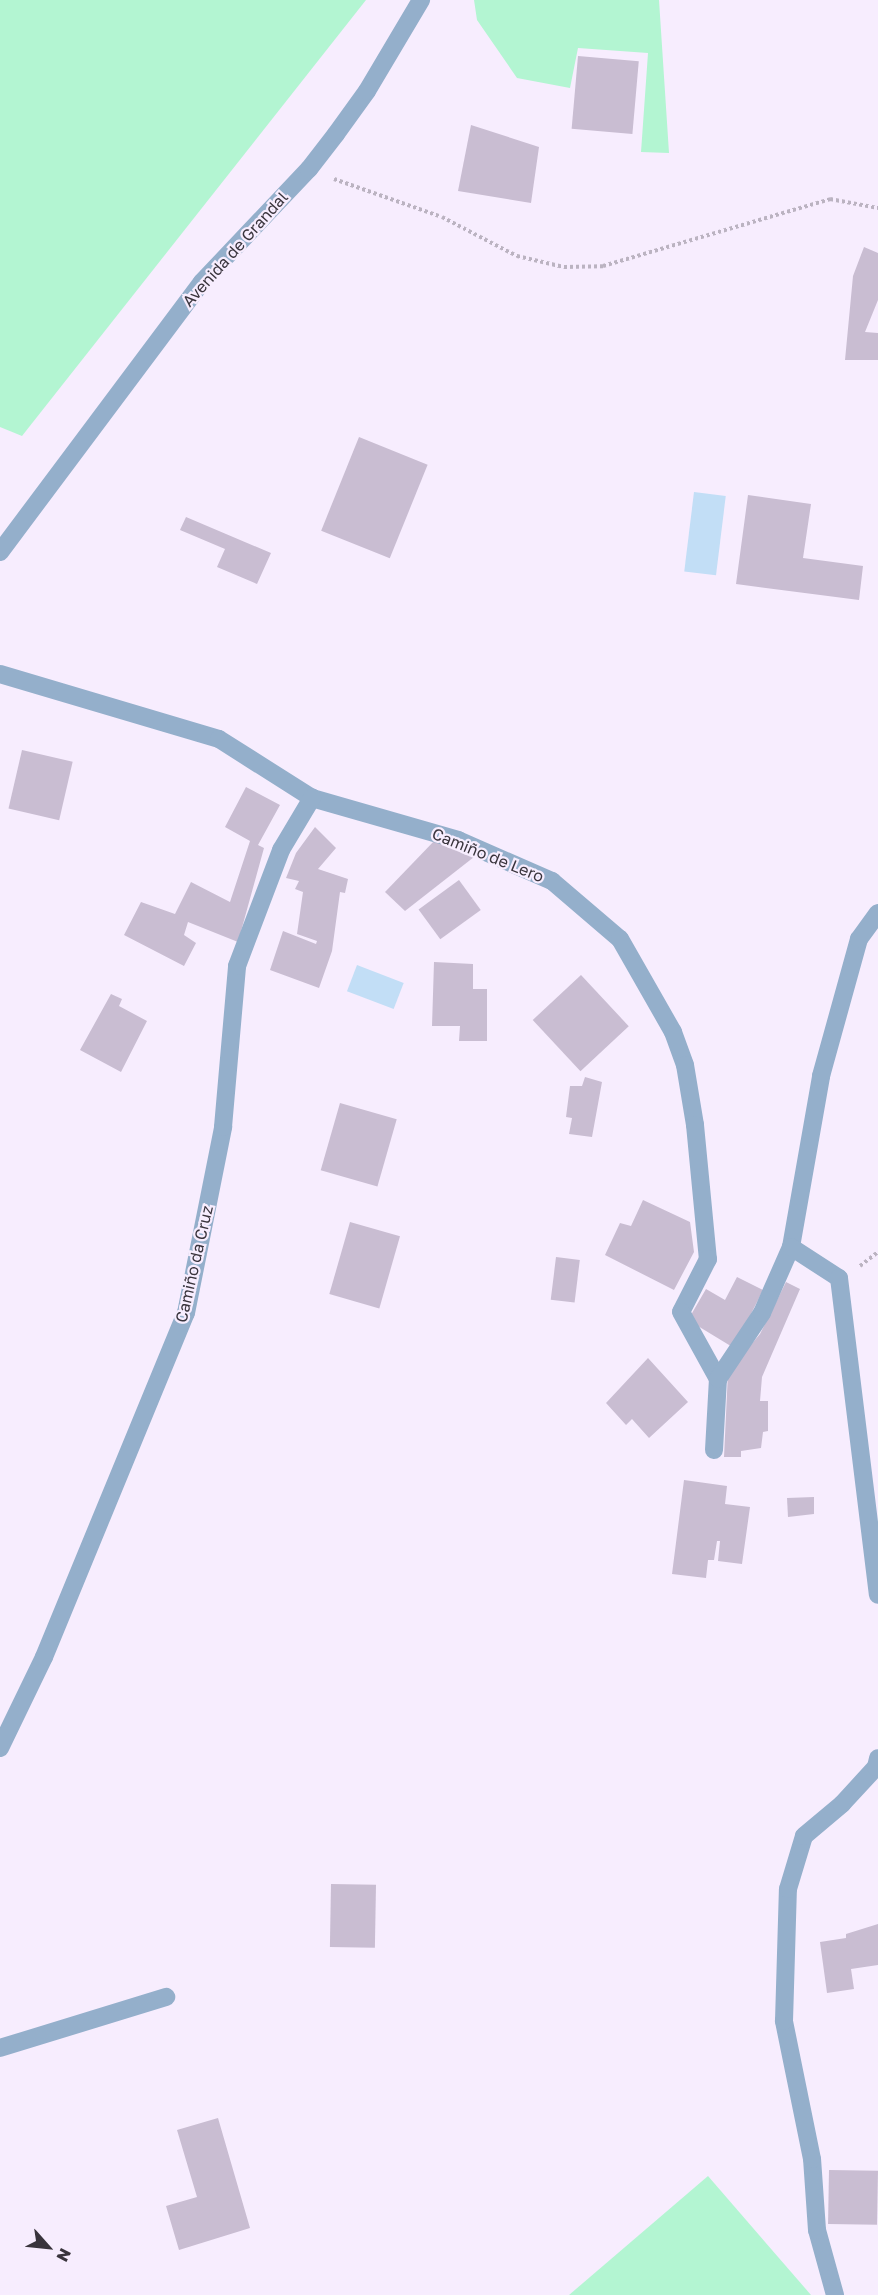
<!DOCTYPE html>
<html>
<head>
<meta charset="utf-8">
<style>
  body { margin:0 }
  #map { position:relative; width:878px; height:2295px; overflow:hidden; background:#f7edfe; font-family:"Golos Text",sans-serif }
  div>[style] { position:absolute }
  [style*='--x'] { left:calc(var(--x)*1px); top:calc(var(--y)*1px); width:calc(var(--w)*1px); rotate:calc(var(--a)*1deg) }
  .green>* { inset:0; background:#b3f5d2 }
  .water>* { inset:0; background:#c2def6; transform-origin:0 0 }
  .building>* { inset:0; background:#c9bdd2; transform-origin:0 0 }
  .path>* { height:4px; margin-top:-2px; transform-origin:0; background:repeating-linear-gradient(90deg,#bbb3c1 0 3px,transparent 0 6px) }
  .minor>* { height:18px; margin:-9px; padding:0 9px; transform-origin:9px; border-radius:9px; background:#94afcb }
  span { translate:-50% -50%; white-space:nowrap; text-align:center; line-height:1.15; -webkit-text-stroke:4.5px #f7edfe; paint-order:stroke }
  .street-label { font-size:16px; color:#39343c }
  .north { position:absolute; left:18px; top:2217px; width:60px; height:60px; -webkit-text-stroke:4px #f7edfe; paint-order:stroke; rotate:117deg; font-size:16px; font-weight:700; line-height:24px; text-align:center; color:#39343c }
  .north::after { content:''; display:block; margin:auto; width:21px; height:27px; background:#39343c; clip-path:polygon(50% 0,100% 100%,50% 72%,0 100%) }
</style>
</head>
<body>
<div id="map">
  <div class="green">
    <i style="clip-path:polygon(0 0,366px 0,22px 436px,0 427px)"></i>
    <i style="clip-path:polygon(474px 0,659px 0,669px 153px,641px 152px,648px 53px,578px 48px,570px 88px,517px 78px,477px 20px)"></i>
    <i style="clip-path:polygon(708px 2176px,811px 2295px,569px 2295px)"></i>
  </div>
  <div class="water">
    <i style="left:694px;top:492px;width:32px;height:80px;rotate:7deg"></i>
    <i style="left:357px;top:965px;width:50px;height:28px;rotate:21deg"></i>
  </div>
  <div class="building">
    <i style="left:578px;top:56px;width:61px;height:73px;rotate:5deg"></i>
    <i style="clip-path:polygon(471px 125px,539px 147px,531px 203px,458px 191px)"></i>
    <i style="clip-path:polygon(864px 247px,878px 253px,878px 300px,865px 332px,878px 333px,878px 360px,845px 360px,853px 276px)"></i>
    <i style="left:359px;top:437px;width:74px;height:101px;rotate:22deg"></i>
    <i style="clip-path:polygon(748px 495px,811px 504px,803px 558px,863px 566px,859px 600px,736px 584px)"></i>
    <i style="clip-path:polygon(186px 517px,271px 553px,257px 584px,217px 567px,225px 549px,180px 530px)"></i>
    <i style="left:22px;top:750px;width:52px;height:60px;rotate:13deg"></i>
    <i style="clip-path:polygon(246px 787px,280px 805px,258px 845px,264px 848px,238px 942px,188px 922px,184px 935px,196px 943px,184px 966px,124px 935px,141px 902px,175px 914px,191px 882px,230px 902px,250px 841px,225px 827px)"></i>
    <i style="clip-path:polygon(315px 827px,336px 848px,318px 869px,348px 879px,345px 893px,340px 892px,332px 951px,319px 988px,270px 970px,283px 931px,316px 944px,317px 941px,297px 934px,303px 892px,295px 889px,299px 881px,286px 878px,296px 853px)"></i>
    <i style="clip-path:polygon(436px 839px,474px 857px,405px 911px,385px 892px)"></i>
    <i style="left:459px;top:880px;width:37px;height:50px;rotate:54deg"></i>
    <i style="clip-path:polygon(434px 962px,473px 964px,473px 989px,487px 989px,487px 1041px,459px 1041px,460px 1026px,432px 1026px)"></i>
    <i style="left:581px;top:975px;width:70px;height:66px;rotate:47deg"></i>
    <i style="clip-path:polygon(111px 994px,122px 999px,119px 1006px,147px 1021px,121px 1072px,80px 1050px)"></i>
    <i style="clip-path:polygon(585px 1077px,602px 1082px,592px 1137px,569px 1134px,572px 1118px,566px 1117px,570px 1086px,582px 1086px)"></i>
    <i style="left:340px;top:1103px;width:59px;height:70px;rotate:16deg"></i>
    <i style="clip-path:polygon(643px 1200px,690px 1222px,694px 1252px,674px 1290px,605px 1255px,620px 1223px,631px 1226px)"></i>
    <i style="left:350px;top:1222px;width:52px;height:75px;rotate:16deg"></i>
    <i style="left:556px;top:1257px;width:24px;height:43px;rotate:7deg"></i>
    <i style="clip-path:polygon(737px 1277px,763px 1290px,734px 1348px,688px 1320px,706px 1289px,725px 1300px)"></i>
    <i style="clip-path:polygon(786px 1282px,800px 1289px,762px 1377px,760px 1401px,768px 1401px,768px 1431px,763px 1432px,761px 1448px,741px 1451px,741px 1457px,724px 1457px,728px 1372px,760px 1334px)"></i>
    <i style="clip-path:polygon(648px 1358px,688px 1402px,649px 1438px,632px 1419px,626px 1425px,606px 1403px)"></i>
    <i style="clip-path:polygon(684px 1480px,727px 1486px,725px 1504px,750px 1507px,742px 1564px,718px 1561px,720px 1541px,717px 1541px,714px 1560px,708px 1560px,706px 1578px,672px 1574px)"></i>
    <i style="clip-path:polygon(814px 1497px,814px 1514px,788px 1517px,787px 1498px)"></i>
    <i style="left:331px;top:1884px;width:45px;height:63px;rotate:1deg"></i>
    <i style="clip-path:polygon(878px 1924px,878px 1965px,851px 1969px,854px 1989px,827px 1993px,820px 1942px,846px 1938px,846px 1934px)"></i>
    <i style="clip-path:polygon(218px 2118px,250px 2228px,179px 2250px,166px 2206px,197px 2197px,177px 2130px)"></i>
    <i style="left:829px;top:2170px;width:49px;height:54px;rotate:1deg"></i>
  </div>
  <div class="path">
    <i style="--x:334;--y:179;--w:114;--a:19.4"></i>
    <i style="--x:442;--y:217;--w:85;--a:27.5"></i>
    <i style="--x:517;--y:256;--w:48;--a:13.2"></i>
    <i style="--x:564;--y:267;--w:39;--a:-1"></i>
    <i style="--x:603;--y:266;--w:237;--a:-16.4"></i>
    <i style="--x:830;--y:199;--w:49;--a:10.6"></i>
    <i style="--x:860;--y:1266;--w:23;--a:-38"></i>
  </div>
  <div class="minor">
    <i style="--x:0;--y:552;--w:337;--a:-53.2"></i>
    <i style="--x:202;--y:282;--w:156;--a:-46.6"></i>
    <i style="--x:309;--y:169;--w:44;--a:-52.4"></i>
    <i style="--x:336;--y:134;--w:53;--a:-54.2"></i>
    <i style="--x:367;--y:91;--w:106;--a:-59.3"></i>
    <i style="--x:0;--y:674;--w:228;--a:16.5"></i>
    <i style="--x:219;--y:739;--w:110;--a:32.4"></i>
    <i style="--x:312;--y:798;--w:152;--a:16"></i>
    <i style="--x:458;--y:840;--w:103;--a:23.6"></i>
    <i style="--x:552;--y:881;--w:89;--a:40.5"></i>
    <i style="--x:620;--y:939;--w:107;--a:60.3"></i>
    <i style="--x:673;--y:1032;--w:35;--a:70"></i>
    <i style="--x:685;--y:1065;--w:61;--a:80.5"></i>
    <i style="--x:695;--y:1125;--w:135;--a:84.5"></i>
    <i style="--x:708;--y:1259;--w:59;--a:117"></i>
    <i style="--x:681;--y:1312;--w:77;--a:61.1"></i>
    <i style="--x:791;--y:1247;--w:174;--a:-80"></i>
    <i style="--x:821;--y:1076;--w:142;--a:-74.5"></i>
    <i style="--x:859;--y:939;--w:32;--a:-54"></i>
    <i style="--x:714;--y:1450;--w:71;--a:-86.8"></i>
    <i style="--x:718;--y:1379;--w:79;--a:-56.3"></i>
    <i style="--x:762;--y:1313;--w:72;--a:-66.3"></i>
    <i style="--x:791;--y:1247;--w:57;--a:32.9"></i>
    <i style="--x:839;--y:1278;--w:319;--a:83"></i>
    <i style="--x:0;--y:1748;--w:101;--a:-64.2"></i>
    <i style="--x:44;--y:1657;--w:372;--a:-67.6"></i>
    <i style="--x:186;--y:1313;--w:190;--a:-78.7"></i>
    <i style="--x:223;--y:1127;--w:162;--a:-85"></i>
    <i style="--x:237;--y:966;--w:124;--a:-69.2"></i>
    <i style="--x:281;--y:850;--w:61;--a:-59.2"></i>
    <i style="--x:0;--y:2048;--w:174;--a:-17.1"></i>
    <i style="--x:835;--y:2295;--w:67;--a:-105.5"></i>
    <i style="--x:817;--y:2230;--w:71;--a:-94"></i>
    <i style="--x:812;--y:2159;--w:141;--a:-101.5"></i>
    <i style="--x:784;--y:2021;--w:132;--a:-88.3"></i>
    <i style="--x:788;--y:1889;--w:55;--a:-73.2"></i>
    <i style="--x:804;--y:1836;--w:50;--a:-40.1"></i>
    <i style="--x:842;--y:1804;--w:50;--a:-47.4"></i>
    <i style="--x:876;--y:1767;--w:9;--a:-77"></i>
  </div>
  <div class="street-label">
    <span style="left:235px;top:249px;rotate:-48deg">Avenida de Grandal</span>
    <span style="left:488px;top:855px;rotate:22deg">Camiño de Lero</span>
    <span style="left:194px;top:1264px;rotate:-77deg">Camiño da Cruz</span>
  </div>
  <div class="north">N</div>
</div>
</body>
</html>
